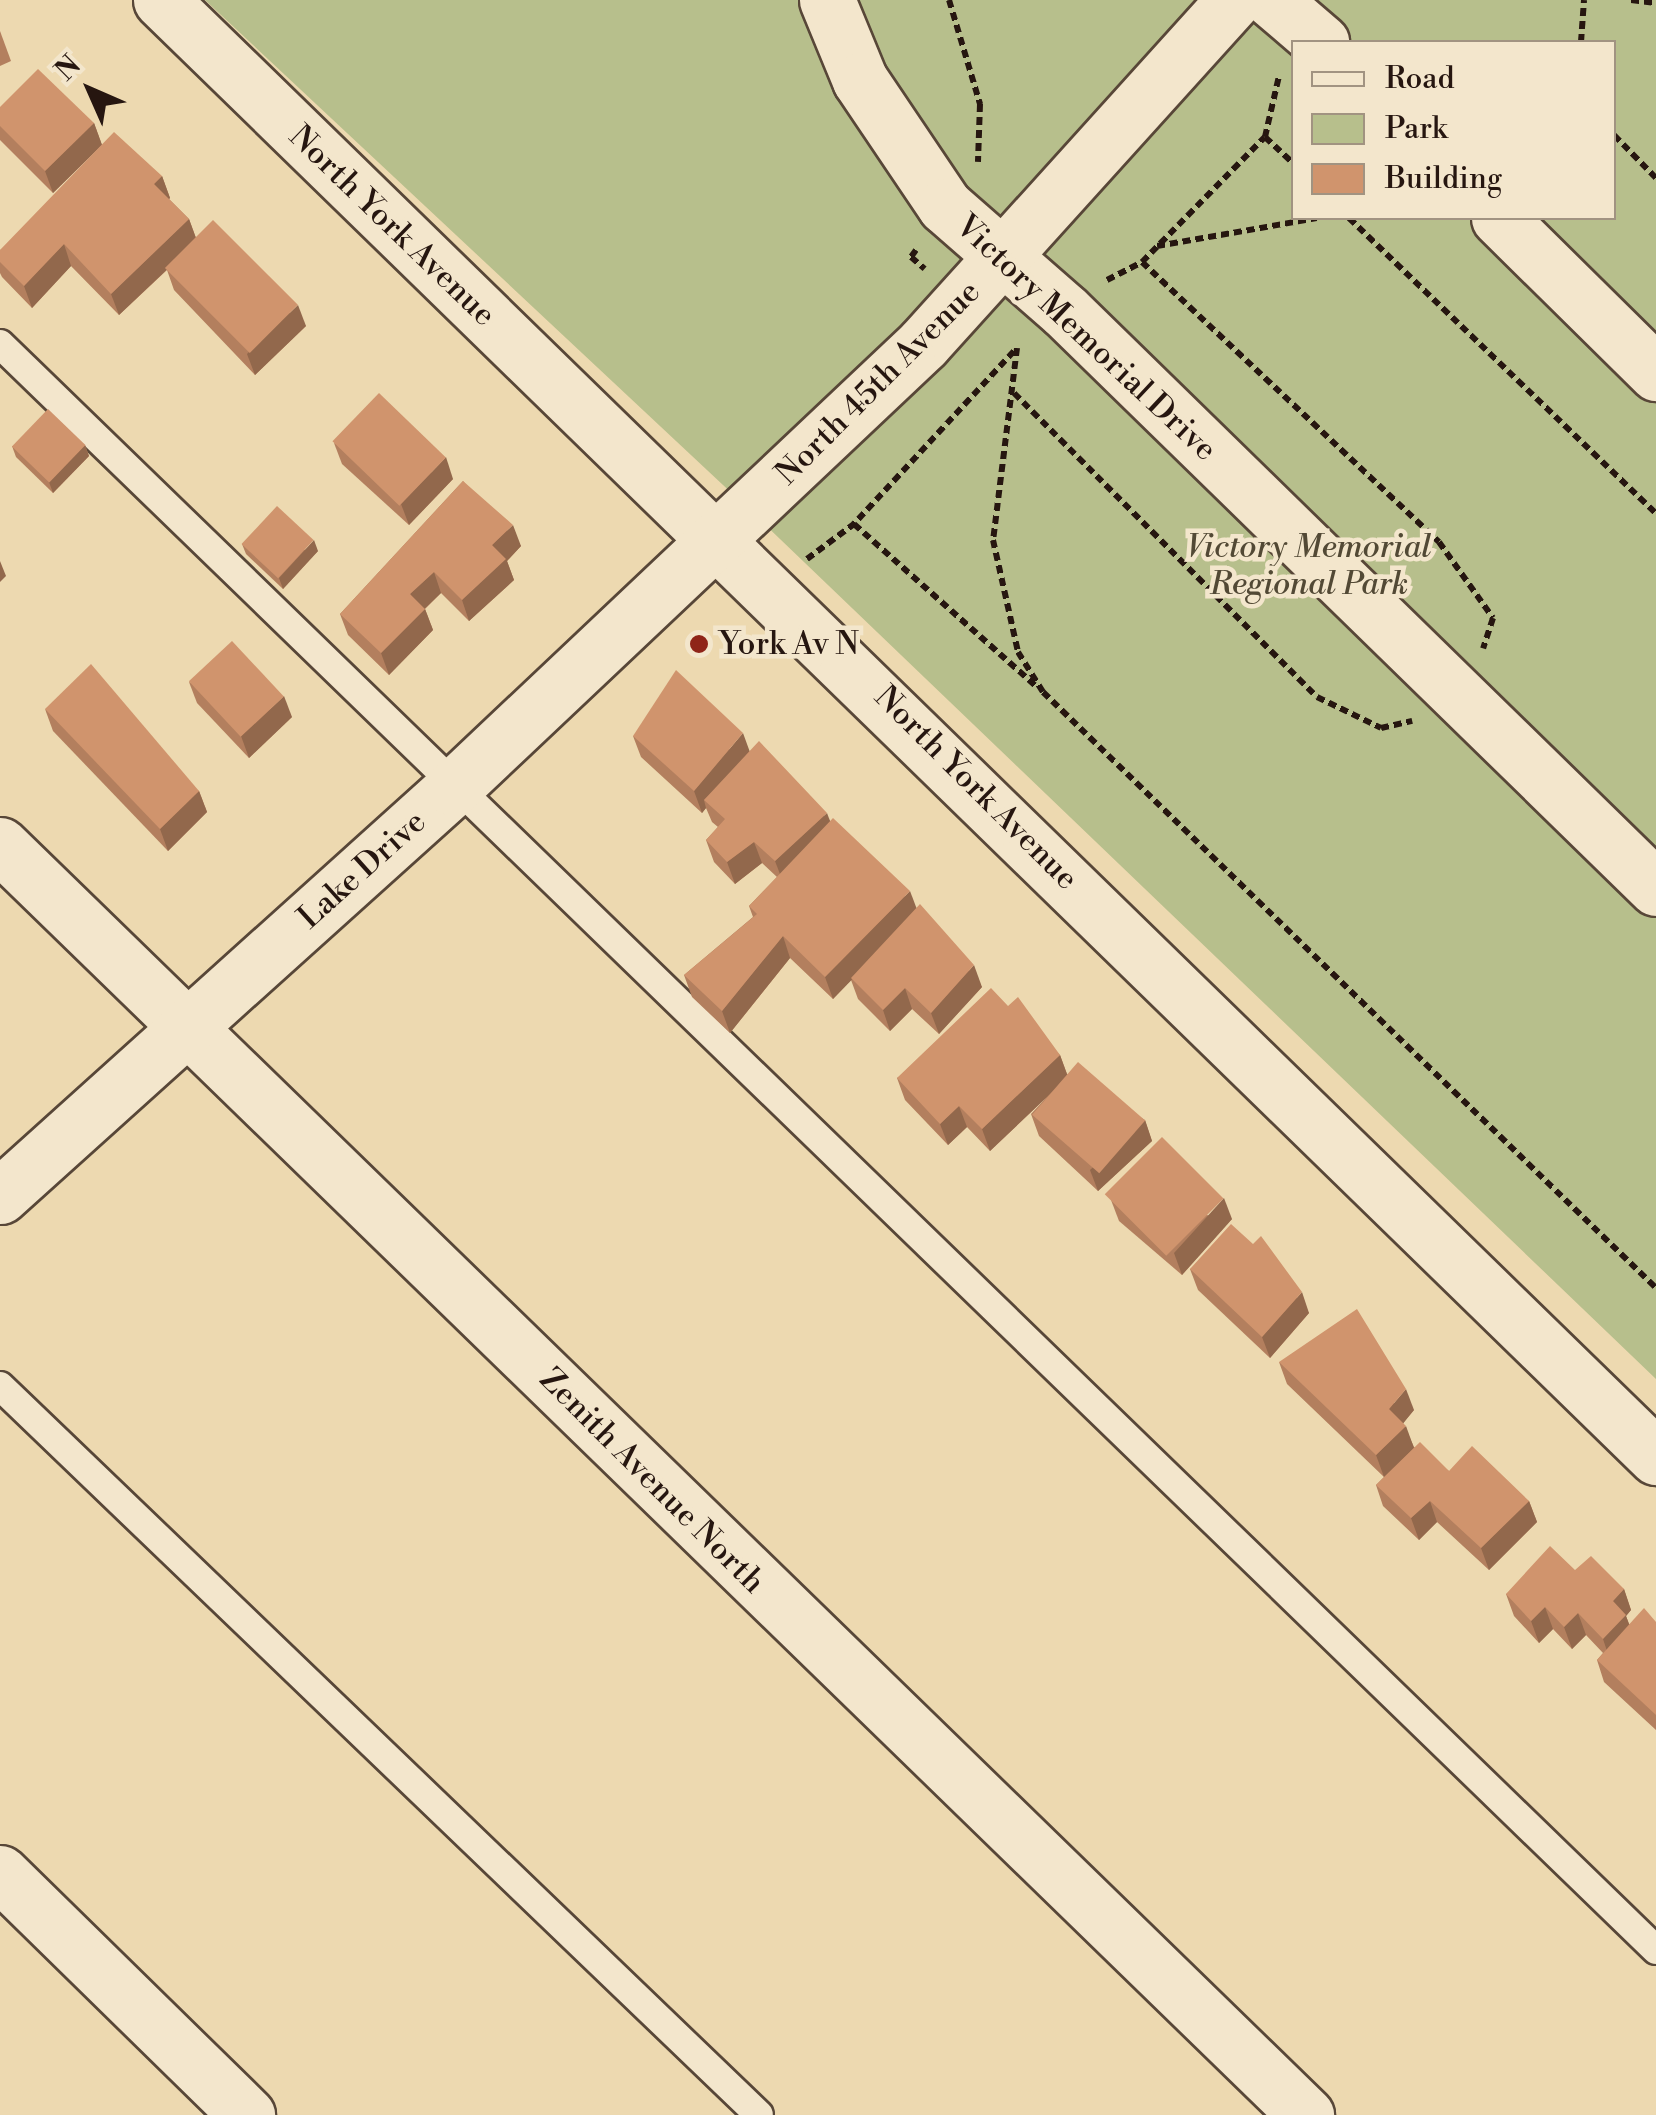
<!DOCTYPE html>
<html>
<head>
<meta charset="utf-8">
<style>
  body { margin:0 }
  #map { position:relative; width:1656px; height:2115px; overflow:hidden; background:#edd9b0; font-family:"Libre Bodoni",serif }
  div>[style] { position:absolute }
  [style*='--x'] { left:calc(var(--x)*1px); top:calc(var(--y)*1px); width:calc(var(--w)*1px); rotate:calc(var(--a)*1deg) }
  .green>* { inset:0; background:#b7bf8c }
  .path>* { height:6px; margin-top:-3px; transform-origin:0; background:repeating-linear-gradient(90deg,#261610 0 8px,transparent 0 13px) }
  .roads { filter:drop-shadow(2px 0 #584738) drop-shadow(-2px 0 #584738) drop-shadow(0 2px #584738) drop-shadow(0 -2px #584738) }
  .lane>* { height:28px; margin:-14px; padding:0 14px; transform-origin:14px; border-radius:14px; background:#f3e6cc }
  .street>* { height:55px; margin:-27.5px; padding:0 27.5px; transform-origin:27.5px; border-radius:27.5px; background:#f3e6cc }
  .secondary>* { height:55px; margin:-27.5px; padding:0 27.5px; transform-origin:27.5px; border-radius:27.5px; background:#f3e6cc }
  .wall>* { inset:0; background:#b37f5e }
  .shaded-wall>* { inset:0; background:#92684c }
  .building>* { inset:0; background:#d0946d; transform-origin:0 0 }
  .dots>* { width:28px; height:28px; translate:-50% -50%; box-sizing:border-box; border:5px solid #f3e6cc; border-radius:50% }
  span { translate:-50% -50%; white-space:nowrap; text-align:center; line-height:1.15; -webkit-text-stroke:9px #f3e6cc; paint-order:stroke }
  .street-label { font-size:32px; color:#261610 }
  .park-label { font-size:32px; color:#524935; font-style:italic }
  .poi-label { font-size:32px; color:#261610 }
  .left { translate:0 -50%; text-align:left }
  .legend { position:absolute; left:1291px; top:40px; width:325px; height:180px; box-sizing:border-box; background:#f3e6cc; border:2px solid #a19381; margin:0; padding:12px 18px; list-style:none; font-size:30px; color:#261610 }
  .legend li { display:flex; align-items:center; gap:20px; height:50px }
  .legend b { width:50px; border:2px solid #a19381 }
  .north { position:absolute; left:40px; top:40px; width:100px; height:100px; -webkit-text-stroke:8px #f3e6cc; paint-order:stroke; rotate:315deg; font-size:28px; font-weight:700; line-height:40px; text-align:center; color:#261610 }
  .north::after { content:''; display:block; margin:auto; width:35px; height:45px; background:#261610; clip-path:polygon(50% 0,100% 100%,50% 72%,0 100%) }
</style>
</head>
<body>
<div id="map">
  <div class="green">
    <i style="clip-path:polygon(evenodd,205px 0,1656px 0,1656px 1379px,754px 514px,205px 0,1294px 42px,1614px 42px,1614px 218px,1294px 218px,1294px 42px)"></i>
  </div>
  <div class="path">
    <i style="--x:949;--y:0;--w:109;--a:73.4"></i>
    <i style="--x:980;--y:104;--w:58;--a:92"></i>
    <i style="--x:1631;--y:0;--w:25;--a:7"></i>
    <i style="--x:1581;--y:42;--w:42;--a:-85.9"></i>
    <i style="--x:1614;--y:135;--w:60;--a:45.7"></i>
    <i style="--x:1265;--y:137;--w:40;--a:43"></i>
    <i style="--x:1349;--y:218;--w:426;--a:43.9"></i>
    <i style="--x:1157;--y:246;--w:162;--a:-9.9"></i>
    <i style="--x:916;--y:250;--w:9;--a:126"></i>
    <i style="--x:911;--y:257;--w:18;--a:41"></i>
    <i style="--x:1142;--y:262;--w:408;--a:43.3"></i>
    <i style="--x:1439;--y:542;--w:93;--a:54.6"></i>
    <i style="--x:1493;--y:618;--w:32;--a:108"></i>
    <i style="--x:1107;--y:280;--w:39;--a:-27"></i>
    <i style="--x:1142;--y:262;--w:175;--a:-45.5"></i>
    <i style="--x:1265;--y:137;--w:63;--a:-77.1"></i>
    <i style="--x:1017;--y:348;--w:193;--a:97.1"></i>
    <i style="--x:993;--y:540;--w:115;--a:77.4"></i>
    <i style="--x:1018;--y:652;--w:47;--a:58"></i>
    <i style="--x:1043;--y:692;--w:855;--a:44.19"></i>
    <i style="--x:1014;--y:351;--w:236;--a:132.8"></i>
    <i style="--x:854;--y:524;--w:246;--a:41.7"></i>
    <i style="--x:1014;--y:393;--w:429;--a:45.1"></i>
    <i style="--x:1317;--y:697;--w:71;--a:25.8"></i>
    <i style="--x:1381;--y:728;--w:32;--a:-13"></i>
    <i style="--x:807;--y:559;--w:59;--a:-36.7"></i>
  </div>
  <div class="roads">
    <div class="lane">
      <i style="--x:0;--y:344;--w:2307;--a:44.12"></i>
      <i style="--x:0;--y:1386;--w:1052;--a:43.84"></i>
    </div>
    <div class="street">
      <i style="--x:161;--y:0;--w:2088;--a:44.26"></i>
      <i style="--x:1272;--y:0;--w:65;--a:40.6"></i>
      <i style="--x:1499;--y:218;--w:221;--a:44.6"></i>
      <i style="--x:0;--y:845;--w:1822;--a:44.2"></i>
      <i style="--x:0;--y:1873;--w:346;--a:44.4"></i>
    </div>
    <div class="secondary">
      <i style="--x:827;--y:0;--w:87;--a:67.6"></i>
      <i style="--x:860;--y:80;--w:152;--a:56"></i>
      <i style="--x:945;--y:206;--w:159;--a:41.2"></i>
      <i style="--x:1065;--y:311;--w:826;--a:44.31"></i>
      <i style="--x:0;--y:1196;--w:610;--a:-42.01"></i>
      <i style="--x:453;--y:788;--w:647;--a:-43.37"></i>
      <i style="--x:923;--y:344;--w:464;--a:-47.9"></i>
    </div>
  </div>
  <div class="wall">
    <i style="clip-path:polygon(0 31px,11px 61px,0 66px)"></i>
    <i style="clip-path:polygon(0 107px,94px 123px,102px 145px,53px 193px,0 140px)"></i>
    <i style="clip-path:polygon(162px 176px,170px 198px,169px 199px,189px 219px,196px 238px,306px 326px,255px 375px,174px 290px,167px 270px,119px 315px,71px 266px,32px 308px,2px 277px,0 273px,0 250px)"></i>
    <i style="clip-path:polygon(334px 443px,453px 479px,409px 525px,342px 464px)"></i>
    <i style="clip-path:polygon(85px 445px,89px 456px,53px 493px,16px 457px,12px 446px)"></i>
    <i style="clip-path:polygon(463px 481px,521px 546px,507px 561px,514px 580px,469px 621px,441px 593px,425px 609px,433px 630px,389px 675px,348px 635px,340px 614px)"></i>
    <i style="clip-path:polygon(242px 544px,318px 551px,283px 589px,246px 554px)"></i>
    <i style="clip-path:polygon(189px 682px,292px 717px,249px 758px,197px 703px)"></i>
    <i style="clip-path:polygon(45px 709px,199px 791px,207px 812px,168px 851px,53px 731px)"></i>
    <i style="clip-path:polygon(633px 736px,750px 752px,830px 821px,916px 908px,982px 987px,939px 1034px,912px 1009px,890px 1031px,858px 999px,851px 980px,833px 999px,790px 958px,730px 1033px,692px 997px,684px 975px,753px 917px,749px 906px,777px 877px,762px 863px,735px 884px,714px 862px,706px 840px,718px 827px,712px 822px,706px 808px,702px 813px,641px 757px)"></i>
    <i style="clip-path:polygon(1008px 1006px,1060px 1055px,1067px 1074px,1145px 1120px,1152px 1141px,1098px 1191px,1039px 1136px,1031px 1114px,1047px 1097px,990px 1151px,967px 1127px,948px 1145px,905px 1100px,897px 1078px)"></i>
    <i style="clip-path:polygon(1111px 1200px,1232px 1219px,1182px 1275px,1119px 1221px)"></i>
    <i style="clip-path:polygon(1253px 1244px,1309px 1313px,1270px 1358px,1198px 1290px,1190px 1269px)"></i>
    <i style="clip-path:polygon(1279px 1362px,1414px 1410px,1403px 1423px,1414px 1447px,1449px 1471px,1529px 1501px,1537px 1522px,1489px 1570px,1437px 1522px,1419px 1540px,1383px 1506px,1376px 1485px,1384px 1477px,1287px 1384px)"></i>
    <i style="clip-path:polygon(1575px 1570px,1624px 1589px,1631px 1610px,1626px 1616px,1629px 1624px,1656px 1622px,1656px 1730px,1604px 1682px,1597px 1660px,1603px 1653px,1586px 1635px,1572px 1649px,1553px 1629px,1539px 1643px,1514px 1616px,1506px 1594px)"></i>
  </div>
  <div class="shaded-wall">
    <i style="clip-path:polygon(94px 123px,102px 145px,53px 193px,45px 171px)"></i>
    <i style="clip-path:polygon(162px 176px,170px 198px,162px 206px,154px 184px)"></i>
    <i style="clip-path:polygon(189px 219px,197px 241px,119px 315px,111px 294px)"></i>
    <i style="clip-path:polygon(64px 244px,71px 266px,32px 308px,24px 286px)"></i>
    <i style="clip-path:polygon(298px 305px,306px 326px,255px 375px,247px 354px)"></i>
    <i style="clip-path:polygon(85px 445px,89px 456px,53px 493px,49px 482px)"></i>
    <i style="clip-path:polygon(446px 457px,453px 479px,409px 525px,401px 504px)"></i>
    <i style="clip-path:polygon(513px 525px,521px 546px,507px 561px,514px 580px,469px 621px,462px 600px,492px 545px)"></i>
    <i style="clip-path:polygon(314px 540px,318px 551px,283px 589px,279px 578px)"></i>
    <i style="clip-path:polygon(0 561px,6px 576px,0 582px)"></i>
    <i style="clip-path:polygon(434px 572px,441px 593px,418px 615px,410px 594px)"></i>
    <i style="clip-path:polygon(425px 609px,433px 630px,389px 675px,381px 653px)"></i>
    <i style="clip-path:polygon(284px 696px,292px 717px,249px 758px,241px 736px)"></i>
    <i style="clip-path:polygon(743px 733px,751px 755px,704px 800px,706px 808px,702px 813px,694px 791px)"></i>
    <i style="clip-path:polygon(199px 791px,207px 812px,168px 851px,160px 829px)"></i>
    <i style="clip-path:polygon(827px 813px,835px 834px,783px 882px,775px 861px)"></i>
    <i style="clip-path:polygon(754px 842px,762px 863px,735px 884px,727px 862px)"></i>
    <i style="clip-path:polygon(910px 891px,918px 912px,833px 999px,825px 977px)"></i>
    <i style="clip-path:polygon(783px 936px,790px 958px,730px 1033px,722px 1011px)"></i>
    <i style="clip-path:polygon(974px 965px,982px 987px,939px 1034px,931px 1013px)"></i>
    <i style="clip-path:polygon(905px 988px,912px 1009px,890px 1031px,883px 1010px)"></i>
    <i style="clip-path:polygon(1060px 1055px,1068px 1077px,990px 1151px,982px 1129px)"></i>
    <i style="clip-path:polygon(959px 1106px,967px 1127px,948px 1145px,940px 1124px)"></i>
    <i style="clip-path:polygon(1145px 1120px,1152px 1141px,1098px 1191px,1090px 1170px)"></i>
    <i style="clip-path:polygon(1224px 1198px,1232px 1219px,1182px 1275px,1174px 1253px)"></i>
    <i style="clip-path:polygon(1302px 1292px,1309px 1313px,1270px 1358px,1262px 1337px)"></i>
    <i style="clip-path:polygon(1406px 1389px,1414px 1410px,1397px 1431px,1389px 1409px)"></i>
    <i style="clip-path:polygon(1406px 1426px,1414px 1448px,1384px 1477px,1376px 1455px)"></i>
    <i style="clip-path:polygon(1430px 1501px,1437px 1522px,1419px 1540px,1411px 1518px)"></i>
    <i style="clip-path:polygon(1529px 1501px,1537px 1522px,1489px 1570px,1481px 1548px)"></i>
    <i style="clip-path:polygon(1624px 1589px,1631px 1610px,1626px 1616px,1634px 1637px,1610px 1660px,1603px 1639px,1613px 1601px)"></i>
    <i style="clip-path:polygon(1545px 1607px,1553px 1629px,1539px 1643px,1531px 1621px)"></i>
    <i style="clip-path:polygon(1578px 1613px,1586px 1635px,1572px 1649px,1564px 1627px)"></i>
  </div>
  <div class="building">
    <i style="clip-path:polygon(38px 69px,94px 123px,45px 171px,0 126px,0 107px)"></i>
    <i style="clip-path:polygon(114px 132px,162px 176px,154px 184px,189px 219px,111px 294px,64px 244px,24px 286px,0 262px,0 250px)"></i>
    <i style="left:213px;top:220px;width:120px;height:68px;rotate:45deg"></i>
    <i style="left:379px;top:393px;width:93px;height:67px;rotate:44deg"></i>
    <i style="left:48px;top:409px;width:52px;height:52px;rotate:44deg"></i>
    <i style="clip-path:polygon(463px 481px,513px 525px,492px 545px,506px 559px,462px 600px,434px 572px,410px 594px,425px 609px,381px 653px,340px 614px)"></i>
    <i style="left:277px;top:506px;width:50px;height:52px;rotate:43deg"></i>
    <i style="left:232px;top:641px;width:76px;height:59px;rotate:47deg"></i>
    <i style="clip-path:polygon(91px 664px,199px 791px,160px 829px,45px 709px)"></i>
    <i style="clip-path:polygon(676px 670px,743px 733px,694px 791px,633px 736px)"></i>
    <i style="clip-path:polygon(759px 741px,827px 813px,775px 861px,754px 842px,727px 862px,706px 840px,725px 819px,704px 800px)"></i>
    <i style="clip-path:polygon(833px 818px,910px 891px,825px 977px,783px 936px,722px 1011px,684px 975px,757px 914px,749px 906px)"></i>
    <i style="clip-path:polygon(920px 904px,974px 965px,931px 1013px,905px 988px,883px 1010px,851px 978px)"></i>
    <i style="clip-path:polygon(991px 988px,1008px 1006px,1018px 997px,1060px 1055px,982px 1129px,959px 1106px,940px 1124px,897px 1078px)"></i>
    <i style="left:1078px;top:1062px;width:89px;height:70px;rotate:41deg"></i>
    <i style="left:1162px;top:1137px;width:87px;height:81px;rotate:45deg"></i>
    <i style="clip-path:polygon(1231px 1224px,1253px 1244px,1261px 1236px,1302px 1292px,1262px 1337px,1190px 1269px)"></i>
    <i style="clip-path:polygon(1357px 1309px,1406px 1389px,1389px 1409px,1406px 1426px,1376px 1455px,1279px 1362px)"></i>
    <i style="clip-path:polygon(1420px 1442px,1449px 1471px,1472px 1446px,1529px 1501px,1481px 1548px,1430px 1501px,1411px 1518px,1376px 1485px)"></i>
    <i style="clip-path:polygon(1550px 1546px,1575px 1570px,1591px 1556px,1624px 1589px,1613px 1601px,1626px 1615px,1603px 1639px,1578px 1613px,1564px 1627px,1545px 1607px,1531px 1621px,1506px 1594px)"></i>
    <i style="clip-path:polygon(1644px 1608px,1656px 1622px,1656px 1715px,1597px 1660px)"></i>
  </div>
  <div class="dots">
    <i style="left:699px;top:644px;background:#8f2418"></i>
  </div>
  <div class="street-label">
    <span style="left:392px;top:226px;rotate:44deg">North York Avenue</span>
    <span style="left:1086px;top:338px;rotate:43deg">Victory Memorial Drive</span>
    <span style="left:878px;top:383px;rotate:-45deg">North 45th Avenue</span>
    <span style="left:976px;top:788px;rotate:45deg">North York Avenue</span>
    <span style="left:362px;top:870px;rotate:-42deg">Lake Drive</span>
    <span style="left:652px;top:1481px;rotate:45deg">Zenith Avenue North</span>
  </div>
  <div class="park-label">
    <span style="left:1309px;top:566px">Victory Memorial<br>Regional Park</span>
  </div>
  <div class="poi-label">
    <span class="left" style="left:719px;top:644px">York Av N</span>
  </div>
  <ul class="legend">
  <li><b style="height:12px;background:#f3e6cc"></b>Road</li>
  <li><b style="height:28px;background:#b7bf8c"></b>Park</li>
  <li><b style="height:28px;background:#d0946d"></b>Building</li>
  </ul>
  <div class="north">N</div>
</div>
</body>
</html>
